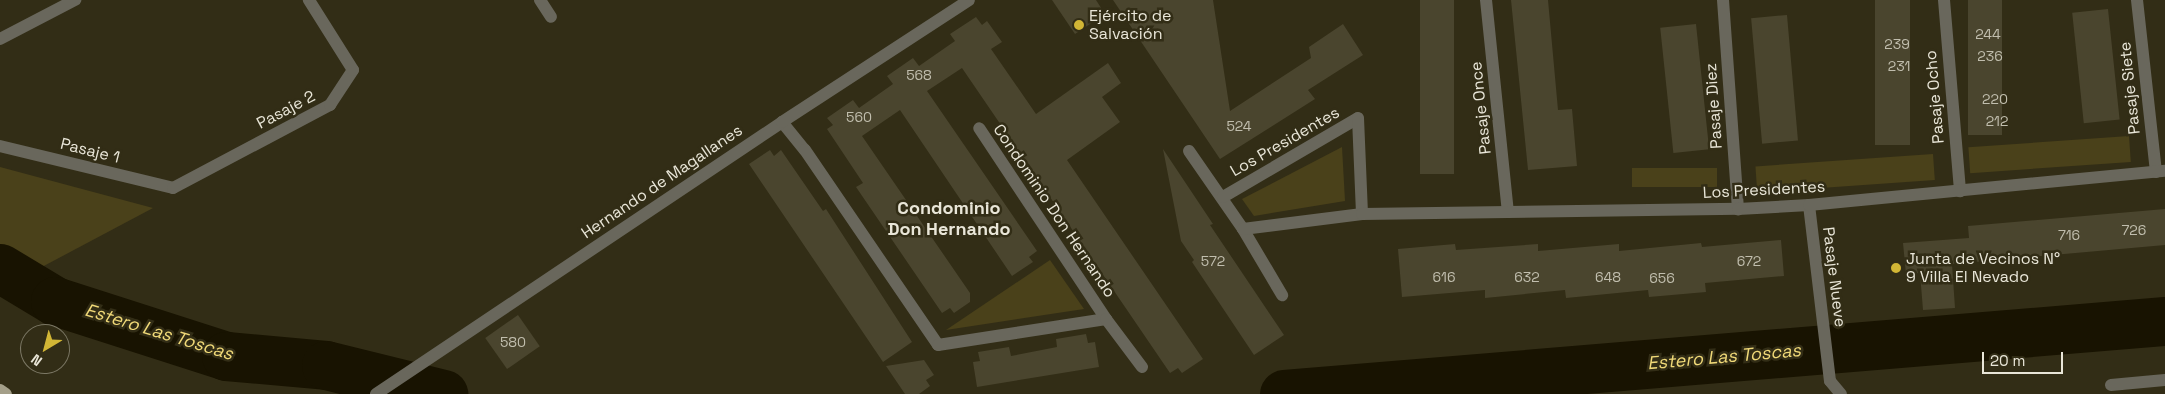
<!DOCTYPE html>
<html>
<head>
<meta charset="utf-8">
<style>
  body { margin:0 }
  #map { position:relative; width:2165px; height:394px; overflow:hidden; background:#322d16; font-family:"Space Grotesk",sans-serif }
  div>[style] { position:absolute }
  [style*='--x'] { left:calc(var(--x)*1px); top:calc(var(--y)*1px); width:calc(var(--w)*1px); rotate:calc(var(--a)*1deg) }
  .green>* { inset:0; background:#4a411a; transform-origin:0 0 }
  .river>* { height:49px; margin:-24.5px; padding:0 24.5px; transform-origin:24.5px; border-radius:24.5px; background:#181301 }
  .building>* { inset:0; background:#4a452e; transform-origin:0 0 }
  .minor>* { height:12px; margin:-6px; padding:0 6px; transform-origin:6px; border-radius:6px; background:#69675c }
  .major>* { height:12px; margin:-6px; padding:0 6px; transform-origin:6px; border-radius:6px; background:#a49f89 }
  .dots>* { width:14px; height:14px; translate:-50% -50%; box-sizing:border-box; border:2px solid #322d16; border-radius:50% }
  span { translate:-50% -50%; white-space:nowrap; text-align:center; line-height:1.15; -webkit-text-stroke:5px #322d16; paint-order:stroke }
  .number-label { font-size:14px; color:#c1beae }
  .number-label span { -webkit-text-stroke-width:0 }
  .poi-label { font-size:16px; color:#e9e6d8 }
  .left { translate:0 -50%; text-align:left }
  .street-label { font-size:16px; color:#e9e6d8 }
  .neighbourhood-label { font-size:18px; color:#e9e6d8; font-weight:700 }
  .water-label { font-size:18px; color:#f0d978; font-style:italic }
  .north { position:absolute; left:20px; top:324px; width:50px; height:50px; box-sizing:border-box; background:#322d16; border:1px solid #7b7764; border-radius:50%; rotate:217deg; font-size:14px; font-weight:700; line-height:20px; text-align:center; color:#e9e6d8 }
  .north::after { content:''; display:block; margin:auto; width:18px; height:22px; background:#d2b635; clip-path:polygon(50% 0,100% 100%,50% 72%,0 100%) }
  .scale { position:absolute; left:1982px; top:352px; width:81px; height:22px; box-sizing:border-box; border:2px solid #e9e6d8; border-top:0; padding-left:6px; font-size:15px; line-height:18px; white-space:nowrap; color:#e9e6d8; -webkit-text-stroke:4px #322d16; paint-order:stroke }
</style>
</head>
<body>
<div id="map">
  <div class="green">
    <i style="left:2129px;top:136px;width:26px;height:161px;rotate:86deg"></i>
    <i style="clip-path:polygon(1342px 147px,1345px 201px,1254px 216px,1242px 199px)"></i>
    <i style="left:1933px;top:154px;width:26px;height:178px;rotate:86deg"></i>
    <i style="clip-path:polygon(0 167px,153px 208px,40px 268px,0 247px)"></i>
    <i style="left:1717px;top:168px;width:19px;height:85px;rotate:90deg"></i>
    <i style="clip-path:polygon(1050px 260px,1084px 309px,946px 330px)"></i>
  </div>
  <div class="river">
    <i style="--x:0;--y:268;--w:64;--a:31"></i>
    <i style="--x:55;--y:301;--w:180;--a:17.8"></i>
    <i style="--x:226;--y:356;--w:100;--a:5.1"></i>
    <i style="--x:326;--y:365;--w:121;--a:13.9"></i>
    <i style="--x:1284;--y:394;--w:884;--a:-4.74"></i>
  </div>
  <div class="building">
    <i style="clip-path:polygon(1052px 0,1096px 0,1105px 14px,1075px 34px)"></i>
    <i style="clip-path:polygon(1113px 0,1213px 0,1230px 111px,1311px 58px,1309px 47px,1343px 24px,1363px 55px,1308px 90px,1315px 99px,1220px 159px)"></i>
    <i style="left:1420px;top:0;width:34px;height:174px"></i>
    <i style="clip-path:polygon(1511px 0,1548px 0,1558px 110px,1572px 109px,1577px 166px,1528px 170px)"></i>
    <i style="left:1875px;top:0;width:35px;height:145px"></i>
    <i style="left:1968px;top:0;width:34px;height:135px"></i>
    <i style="left:2108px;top:9px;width:111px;height:36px;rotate:84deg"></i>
    <i style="left:1787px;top:15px;width:126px;height:36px;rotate:85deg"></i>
    <i style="clip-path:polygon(976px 17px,982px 25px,987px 21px,1002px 42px,991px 49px,1036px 114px,1108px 63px,1121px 83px,1102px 97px,1120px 122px,1067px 160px,1203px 359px,1182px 373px,1178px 368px,1170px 373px,962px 68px,927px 91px,1037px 251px,1029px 257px,1033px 262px,1012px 276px,900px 110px,862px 136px,970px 293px,970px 302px,954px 313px,950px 308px,942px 313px,856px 187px,863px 183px,827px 129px,833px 125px,827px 118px,853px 100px,859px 108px,893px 84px,887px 76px,913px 58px,919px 66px,955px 41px,950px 34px)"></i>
    <i style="left:1696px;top:24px;width:126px;height:36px;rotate:84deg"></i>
    <i style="clip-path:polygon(1163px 149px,1213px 224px,1210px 225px,1284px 335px,1254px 355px,1192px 262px,1194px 260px,1181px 241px)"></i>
    <i style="clip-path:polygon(770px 150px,774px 156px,781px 150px,823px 211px,826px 209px,912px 342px,883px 362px,749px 164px)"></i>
    <i style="clip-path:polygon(2165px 209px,2165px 245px,1952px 264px,1955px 308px,1923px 310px,1920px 273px,1906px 274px,1903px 243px,1969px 238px,1968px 226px)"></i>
    <i style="clip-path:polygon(1781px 240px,1784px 276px,1705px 283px,1706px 292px,1649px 297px,1648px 290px,1566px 298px,1565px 290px,1485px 298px,1485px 290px,1402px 297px,1398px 249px,1455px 244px,1456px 250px,1538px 244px,1538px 251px,1619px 244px,1619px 251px,1701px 243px,1702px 247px)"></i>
    <i style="left:518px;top:315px;width:38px;height:40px;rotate:55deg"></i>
    <i style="clip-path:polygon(1086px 334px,1088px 343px,1095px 342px,1099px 367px,977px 387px,973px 362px,980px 361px,978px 352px,1009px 347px,1011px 356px,1057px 347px,1056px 339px)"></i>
    <i style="clip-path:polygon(924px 360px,934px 375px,926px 380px,930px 386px,919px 394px,905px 394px,886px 366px)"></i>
  </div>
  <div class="minor">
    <i style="--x:540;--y:0;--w:20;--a:57"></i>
    <i style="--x:1486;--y:0;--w:213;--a:84.1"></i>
    <i style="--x:1723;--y:0;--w:210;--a:85.9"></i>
    <i style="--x:1944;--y:0;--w:192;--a:85.2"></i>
    <i style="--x:2137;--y:0;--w:173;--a:83.7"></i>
    <i style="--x:0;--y:39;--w:85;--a:-27.5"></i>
    <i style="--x:782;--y:122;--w:36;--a:51"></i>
    <i style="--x:805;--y:150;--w:236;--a:55.7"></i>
    <i style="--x:938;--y:345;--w:170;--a:-8.8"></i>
    <i style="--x:1106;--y:319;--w:229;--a:-123.6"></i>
    <i style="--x:0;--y:146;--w:178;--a:13.6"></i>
    <i style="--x:173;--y:188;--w:178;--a:-27.9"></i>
    <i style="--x:330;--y:105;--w:42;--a:-56.7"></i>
    <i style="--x:353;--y:70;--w:83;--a:-122.2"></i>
    <i style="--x:1189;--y:151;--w:95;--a:55.3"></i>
    <i style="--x:1243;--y:229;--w:77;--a:59.4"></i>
    <i style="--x:1223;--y:197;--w:156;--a:-30.3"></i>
    <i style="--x:1358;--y:118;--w:96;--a:87.6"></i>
    <i style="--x:1809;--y:205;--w:177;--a:83.2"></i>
    <i style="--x:1830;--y:381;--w:17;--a:50"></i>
    <i style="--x:1243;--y:229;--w:120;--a:-7.2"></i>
    <i style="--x:1362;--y:214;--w:376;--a:-0.8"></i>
    <i style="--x:1738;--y:209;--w:71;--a:-3.2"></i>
    <i style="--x:1809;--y:205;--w:358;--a:-5.5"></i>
    <i style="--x:1106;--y:319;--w:60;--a:53.1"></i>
    <i style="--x:2111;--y:385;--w:54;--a:-5.3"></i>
    <i style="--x:376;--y:394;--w:489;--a:-33.8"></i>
    <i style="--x:782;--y:122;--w:223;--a:-33.1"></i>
  </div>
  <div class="major">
    <i style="--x:0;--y:390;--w:7;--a:34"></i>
  </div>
  <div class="dots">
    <i style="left:1079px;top:25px;background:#d2b635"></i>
    <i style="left:1896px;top:268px;background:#d2b635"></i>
  </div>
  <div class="number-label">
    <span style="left:1988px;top:34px">244</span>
    <span style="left:1897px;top:44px">239</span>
    <span style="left:1990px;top:56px">236</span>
    <span style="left:1899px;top:66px">231</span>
    <span style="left:919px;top:75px">568</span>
    <span style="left:1995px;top:99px">220</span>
    <span style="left:859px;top:117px">560</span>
    <span style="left:1997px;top:121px">212</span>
    <span style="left:1239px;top:126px">524</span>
    <span style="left:2134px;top:230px">726</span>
    <span style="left:2069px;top:235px">716</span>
    <span style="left:1213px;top:261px">572</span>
    <span style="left:1749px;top:261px">672</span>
    <span style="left:1444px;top:277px">616</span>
    <span style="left:1527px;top:277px">632</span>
    <span style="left:1608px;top:277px">648</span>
    <span style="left:1662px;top:278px">656</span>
    <span style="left:513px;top:342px">580</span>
  </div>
  <div class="poi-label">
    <span class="left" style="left:1089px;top:25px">Ejército de<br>Salvación</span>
    <span class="left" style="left:1906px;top:268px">Junta de Vecinos N°<br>9 Villa El Nevado</span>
  </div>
  <div class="street-label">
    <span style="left:2130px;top:88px;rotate:-96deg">Pasaje Siete</span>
    <span style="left:1935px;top:97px;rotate:-95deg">Pasaje Ocho</span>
    <span style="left:1714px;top:106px;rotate:-94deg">Pasaje Diez</span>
    <span style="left:1481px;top:108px;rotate:-96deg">Pasaje Once</span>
    <span style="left:286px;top:110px;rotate:-28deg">Pasaje 2</span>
    <span style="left:1285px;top:142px;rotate:-30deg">Los Presidentes</span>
    <span style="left:90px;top:151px;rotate:14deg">Pasaje 1</span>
    <span style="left:662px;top:182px;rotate:-34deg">Hernando de Magallanes</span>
    <span style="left:1764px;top:190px;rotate:-3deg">Los Presidentes</span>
    <span style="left:1054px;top:211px;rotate:56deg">Condominio Don Hernando</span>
    <span style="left:1834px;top:277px;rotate:83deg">Pasaje Nueve</span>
  </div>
  <div class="neighbourhood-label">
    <span style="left:949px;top:219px">Condominio<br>Don Hernando</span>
  </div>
  <div class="water-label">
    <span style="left:159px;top:332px;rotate:17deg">Estero Las Toscas</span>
    <span style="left:1724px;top:357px;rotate:-5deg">Estero Las Toscas</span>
  </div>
  <div class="north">N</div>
  <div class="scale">20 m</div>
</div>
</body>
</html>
